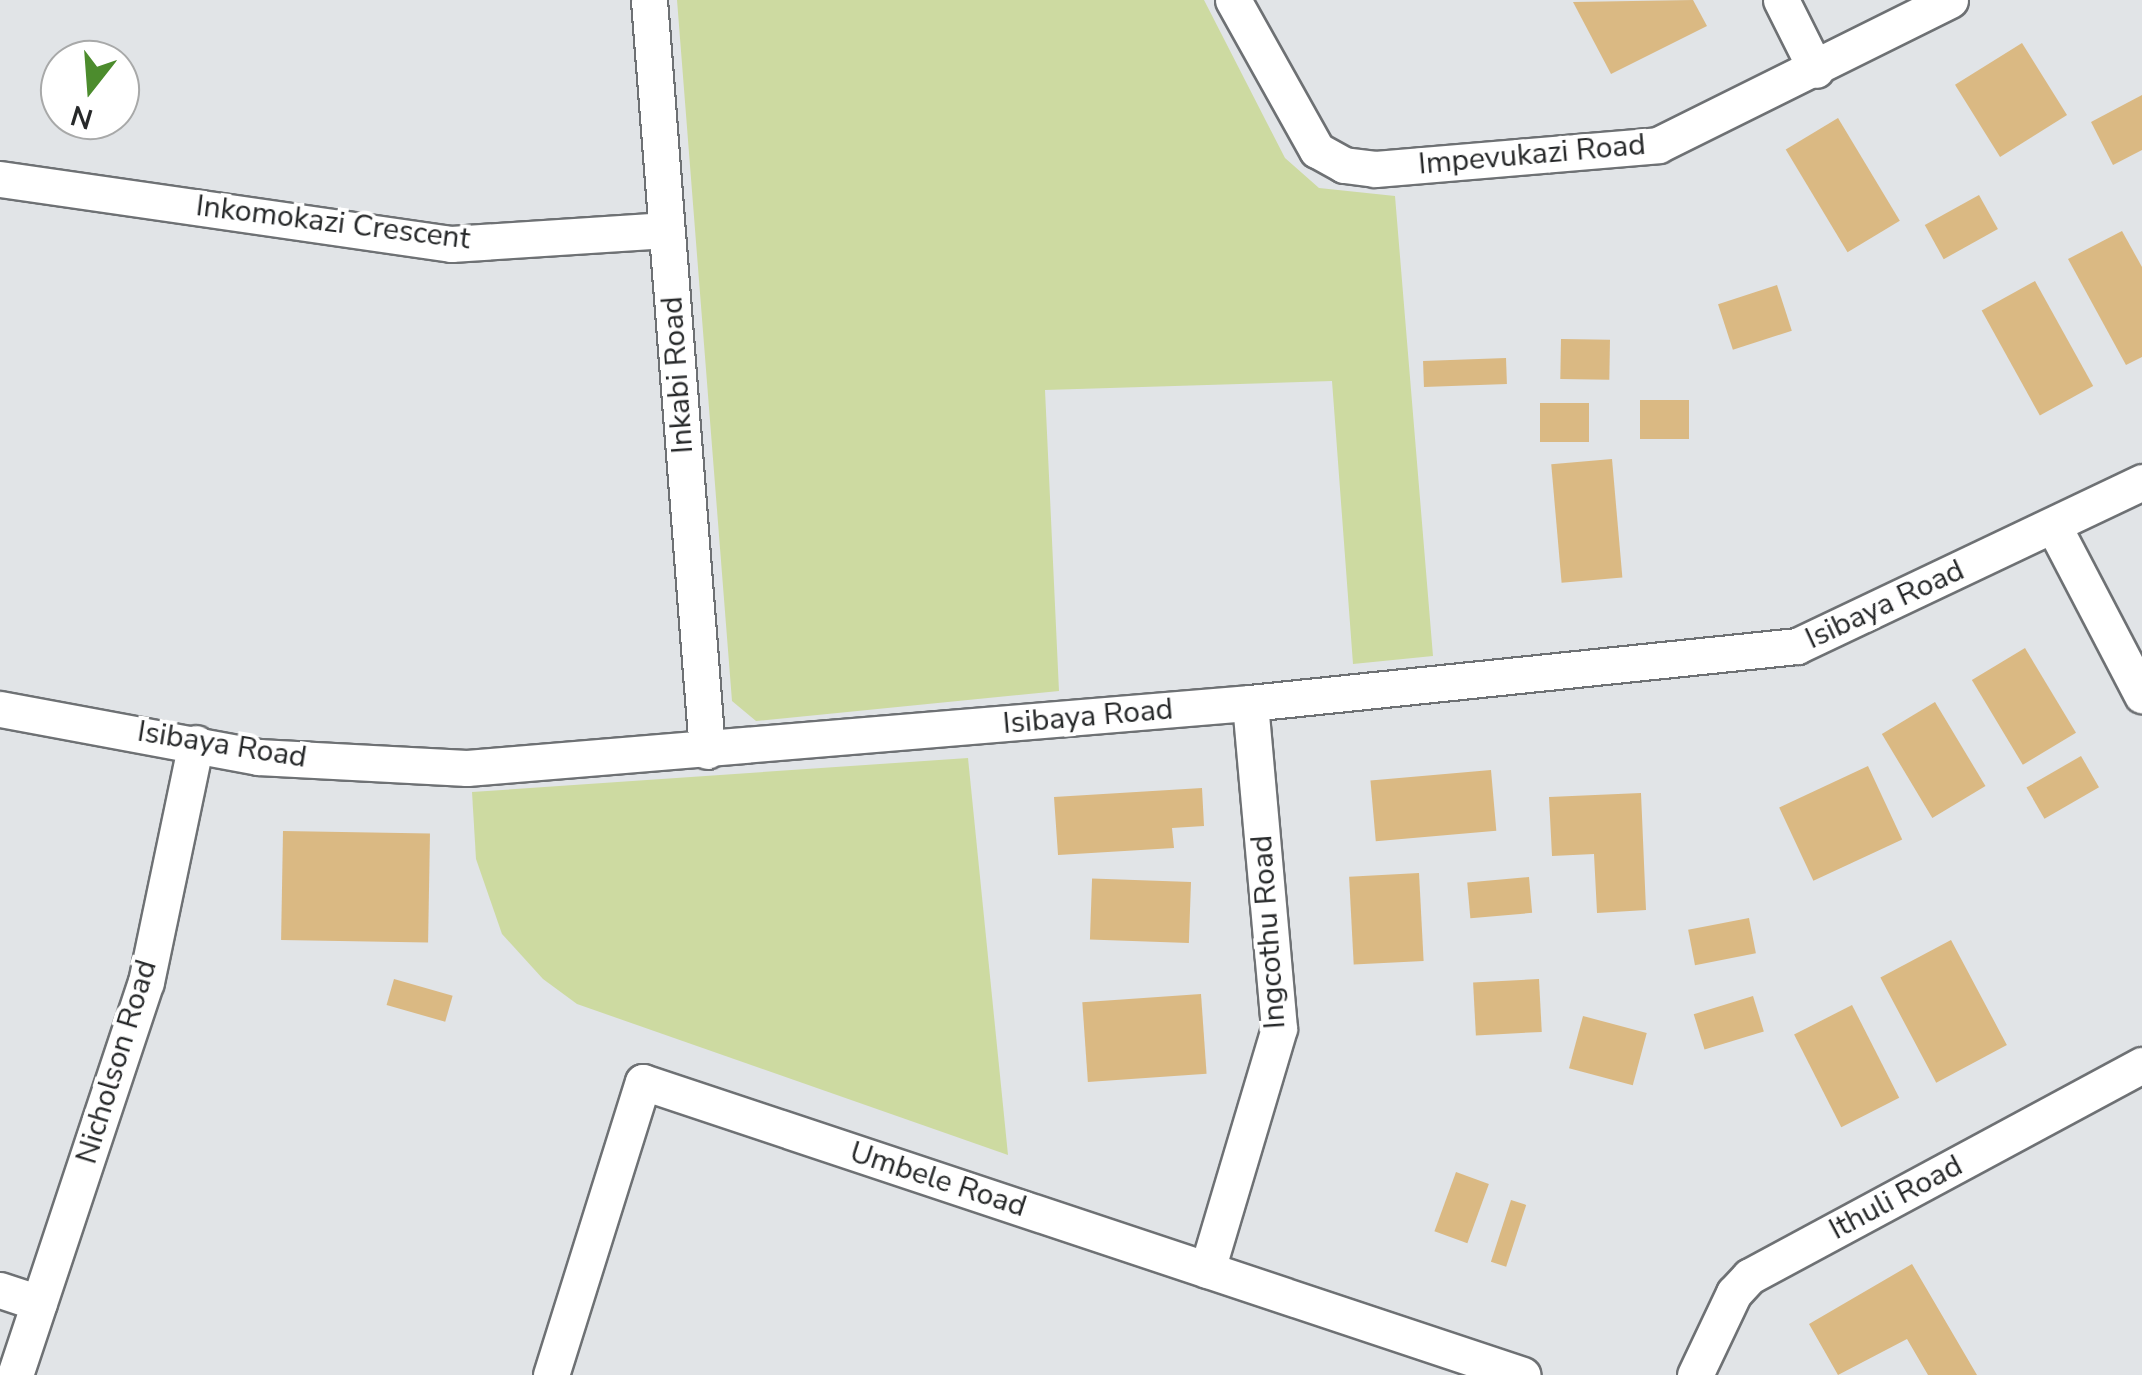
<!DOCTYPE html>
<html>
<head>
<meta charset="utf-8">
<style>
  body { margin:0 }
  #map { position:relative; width:2142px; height:1375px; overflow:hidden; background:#e1e4e7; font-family:"Nunito Sans",sans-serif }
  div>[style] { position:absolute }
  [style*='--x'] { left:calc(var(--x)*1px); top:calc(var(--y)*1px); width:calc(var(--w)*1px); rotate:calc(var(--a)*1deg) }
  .green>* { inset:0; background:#cddaa1 }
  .building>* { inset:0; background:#dab983; transform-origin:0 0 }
  .roads { filter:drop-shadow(2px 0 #6e7174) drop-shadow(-2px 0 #6e7174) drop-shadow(0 2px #6e7174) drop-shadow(0 -2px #6e7174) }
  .minor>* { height:35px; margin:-17.5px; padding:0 17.5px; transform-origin:17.5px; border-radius:17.5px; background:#fff }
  span { translate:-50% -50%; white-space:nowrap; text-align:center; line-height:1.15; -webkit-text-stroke:8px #fff; paint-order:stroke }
  .street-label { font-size:30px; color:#262829 }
  .north { position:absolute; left:40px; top:40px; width:100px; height:100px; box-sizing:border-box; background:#fff; border:2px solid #a8a9a9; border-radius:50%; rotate:197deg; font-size:28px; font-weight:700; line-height:40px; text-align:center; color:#262829 }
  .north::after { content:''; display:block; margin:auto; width:35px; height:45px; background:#4c8c2d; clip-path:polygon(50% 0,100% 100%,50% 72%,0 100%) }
</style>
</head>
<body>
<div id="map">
  <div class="green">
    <i style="clip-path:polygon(677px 0,1204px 0,1285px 158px,1319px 188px,1395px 196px,1433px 656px,1353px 664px,1332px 381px,1045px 390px,1059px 691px,756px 721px,732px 701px)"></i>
    <i style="clip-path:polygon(968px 758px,1008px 1155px,577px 1004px,543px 979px,502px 934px,476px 859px,472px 792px)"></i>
  </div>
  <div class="building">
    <i style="clip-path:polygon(1693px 0,1707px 26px,1611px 74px,1573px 2px)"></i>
    <i style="left:2022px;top:43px;width:85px;height:79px;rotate:58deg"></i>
    <i style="clip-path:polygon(2142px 95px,2142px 150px,2113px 165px,2091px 122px)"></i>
    <i style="left:1838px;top:118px;width:120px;height:61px;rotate:59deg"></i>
    <i style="left:1979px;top:195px;width:39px;height:62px;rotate:61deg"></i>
    <i style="clip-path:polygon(2122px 231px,2142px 267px,2142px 357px,2126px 365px,2068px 259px)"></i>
    <i style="left:2035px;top:281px;width:120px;height:61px;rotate:61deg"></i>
    <i style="left:1777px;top:285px;width:48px;height:62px;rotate:72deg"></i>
    <i style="left:1561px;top:339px;width:49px;height:40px;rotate:1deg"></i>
    <i style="left:1506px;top:358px;width:26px;height:83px;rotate:88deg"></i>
    <i style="left:1640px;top:400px;width:49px;height:39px"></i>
    <i style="left:1540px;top:403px;width:49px;height:39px"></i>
    <i style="left:1612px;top:459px;width:119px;height:61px;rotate:85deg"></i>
    <i style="left:2025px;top:648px;width:99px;height:62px;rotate:59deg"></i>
    <i style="left:1935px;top:702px;width:98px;height:62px;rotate:59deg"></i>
    <i style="left:2081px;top:756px;width:36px;height:63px;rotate:60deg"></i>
    <i style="left:1868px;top:766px;width:81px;height:98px;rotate:65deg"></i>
    <i style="left:1491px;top:770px;width:61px;height:121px;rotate:85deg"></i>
    <i style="clip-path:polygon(1202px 788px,1204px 826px,1172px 828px,1174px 848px,1058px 855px,1054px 797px)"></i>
    <i style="clip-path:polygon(1641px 793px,1646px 910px,1597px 913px,1594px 854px,1552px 856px,1549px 797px)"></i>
    <i style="left:283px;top:831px;width:147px;height:109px;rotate:1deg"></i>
    <i style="left:1419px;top:873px;width:88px;height:70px;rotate:87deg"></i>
    <i style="left:1529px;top:877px;width:36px;height:62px;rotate:85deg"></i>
    <i style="left:1191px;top:882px;width:61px;height:99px;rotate:92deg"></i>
    <i style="left:1749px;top:918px;width:36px;height:62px;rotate:79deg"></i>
    <i style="left:1951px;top:940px;width:119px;height:80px;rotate:62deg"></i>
    <i style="left:394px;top:979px;width:61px;height:27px;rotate:16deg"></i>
    <i style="left:1539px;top:979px;width:53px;height:66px;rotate:87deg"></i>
    <i style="left:1201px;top:994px;width:80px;height:119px;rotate:86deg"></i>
    <i style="left:1753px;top:996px;width:37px;height:62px;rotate:73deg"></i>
    <i style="left:1852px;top:1005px;width:104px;height:65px;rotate:63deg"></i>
    <i style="left:1583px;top:1016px;width:66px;height:54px;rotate:15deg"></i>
    <i style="left:1456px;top:1172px;width:35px;height:63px;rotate:20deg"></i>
    <i style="left:1511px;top:1200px;width:16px;height:65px;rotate:18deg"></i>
    <i style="clip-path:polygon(1912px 1264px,1977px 1375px,1928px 1375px,1907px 1339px,1838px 1375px,1809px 1324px)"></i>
  </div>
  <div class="roads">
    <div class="minor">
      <i style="--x:649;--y:0;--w:753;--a:85.58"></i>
      <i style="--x:1233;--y:0;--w:172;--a:60.8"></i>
      <i style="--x:1317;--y:150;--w:31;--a:29"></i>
      <i style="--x:1344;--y:165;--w:31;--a:7"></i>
      <i style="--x:1375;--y:169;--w:284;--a:-4.8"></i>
      <i style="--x:1658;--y:145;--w:326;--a:-26.4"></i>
      <i style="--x:1781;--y:0;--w:78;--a:63.4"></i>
      <i style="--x:0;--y:179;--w:456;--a:8.2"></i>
      <i style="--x:451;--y:244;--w:216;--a:-3.7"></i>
      <i style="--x:2054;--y:527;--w:190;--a:62.4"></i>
      <i style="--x:0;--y:709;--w:262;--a:10.5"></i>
      <i style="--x:258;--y:757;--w:209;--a:3"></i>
      <i style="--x:467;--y:768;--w:786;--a:-4.75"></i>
      <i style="--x:1250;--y:703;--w:550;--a:-5.95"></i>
      <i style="--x:1797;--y:646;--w:382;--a:-25.4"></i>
      <i style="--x:1207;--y:1270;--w:252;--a:-73.4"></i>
      <i style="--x:1279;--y:1028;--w:326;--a:-95.1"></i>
      <i style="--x:0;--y:1290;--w:41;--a:18.4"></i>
      <i style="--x:15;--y:1375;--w:414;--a:-71.6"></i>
      <i style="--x:146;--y:982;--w:244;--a:-78.2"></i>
      <i style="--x:551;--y:1375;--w:307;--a:-72.6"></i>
      <i style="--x:643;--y:1082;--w:927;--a:18.42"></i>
      <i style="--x:1695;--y:1375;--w:91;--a:-64.6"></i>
      <i style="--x:1734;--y:1293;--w:23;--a:-47"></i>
      <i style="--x:1750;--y:1276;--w:445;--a:-28.3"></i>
    </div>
  </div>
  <div class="street-label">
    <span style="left:1532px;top:155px;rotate:-5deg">Impevukazi Road</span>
    <span style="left:333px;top:223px;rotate:7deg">Inkomokazi Crescent</span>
    <span style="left:678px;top:375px;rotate:-94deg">Inkabi Road</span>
    <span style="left:1885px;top:605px;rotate:-25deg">Isibaya Road</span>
    <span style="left:1088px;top:717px;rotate:-5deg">Isibaya Road</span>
    <span style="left:222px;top:745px;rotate:9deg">Isibaya Road</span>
    <span style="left:1269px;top:932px;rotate:-94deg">Ingcothu Road</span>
    <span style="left:117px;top:1062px;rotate:-73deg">Nicholson Road</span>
    <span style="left:938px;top:1180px;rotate:18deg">Umbele Road</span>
    <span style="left:1896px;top:1198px;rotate:-28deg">Ithuli Road</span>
  </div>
  <div class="north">N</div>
</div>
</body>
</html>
